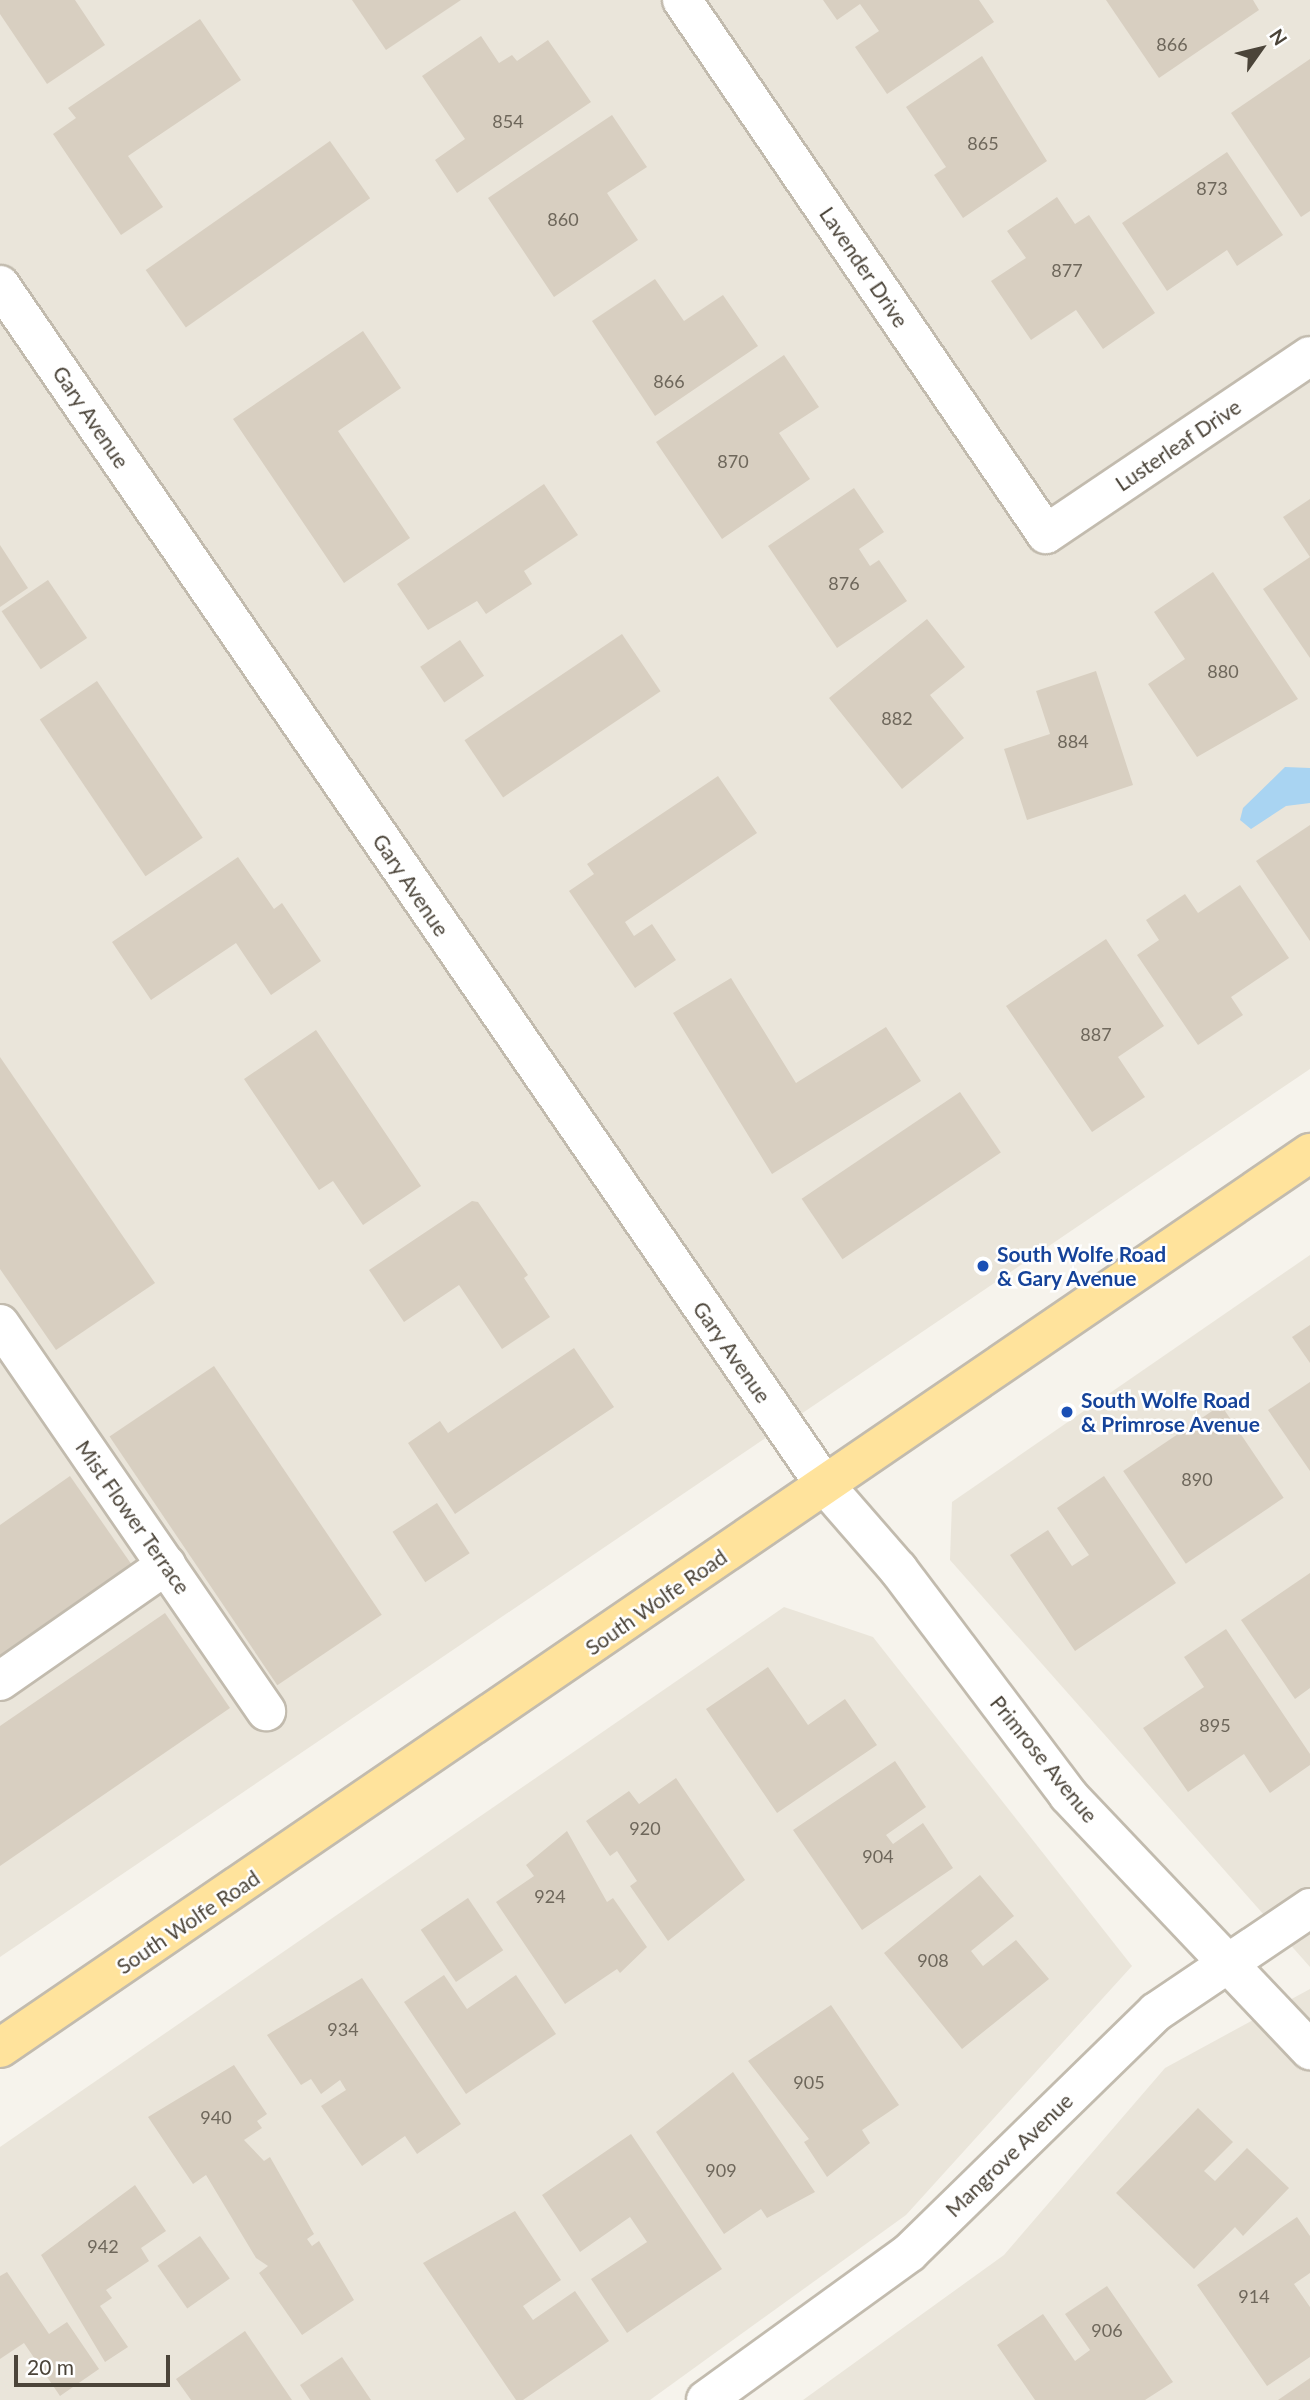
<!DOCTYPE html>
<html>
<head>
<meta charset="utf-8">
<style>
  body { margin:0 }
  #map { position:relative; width:1310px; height:2400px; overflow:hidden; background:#f6f3ec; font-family:Lato,sans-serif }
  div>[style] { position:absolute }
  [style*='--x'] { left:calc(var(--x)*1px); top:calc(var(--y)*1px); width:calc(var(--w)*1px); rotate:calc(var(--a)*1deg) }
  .residential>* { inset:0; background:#eae5da }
  .water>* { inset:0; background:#a9d4f2 }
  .building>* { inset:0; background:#d8cfc1; transform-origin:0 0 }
  .roads { filter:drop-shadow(2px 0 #c2bbae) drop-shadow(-2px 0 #c2bbae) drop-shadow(0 2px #c2bbae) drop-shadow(0 -2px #c2bbae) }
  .minor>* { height:38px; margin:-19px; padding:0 19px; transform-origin:19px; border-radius:19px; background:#fff }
  .major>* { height:38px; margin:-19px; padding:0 19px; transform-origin:19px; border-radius:19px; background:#ffe39c }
  .dots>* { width:19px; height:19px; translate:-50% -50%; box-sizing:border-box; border:4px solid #fff; border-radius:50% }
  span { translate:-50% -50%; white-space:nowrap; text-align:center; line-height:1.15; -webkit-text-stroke:5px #fff; paint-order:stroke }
  .number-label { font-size:18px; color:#6e675b }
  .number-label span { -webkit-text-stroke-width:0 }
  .street-label { font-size:21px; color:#4b4439 }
  .transit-label { font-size:21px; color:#164399; font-weight:700 }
  .left { translate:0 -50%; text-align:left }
  .north { position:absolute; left:1226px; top:14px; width:70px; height:70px; -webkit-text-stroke:5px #fff; paint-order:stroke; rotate:56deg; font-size:19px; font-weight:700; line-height:28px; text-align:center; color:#4b4439 }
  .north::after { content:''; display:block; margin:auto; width:24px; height:32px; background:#4b4439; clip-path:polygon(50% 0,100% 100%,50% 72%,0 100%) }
  .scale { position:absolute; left:14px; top:2355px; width:156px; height:32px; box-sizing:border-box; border:4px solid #4b4439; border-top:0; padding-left:9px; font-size:21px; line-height:24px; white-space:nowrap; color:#4b4439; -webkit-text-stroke:5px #fff; paint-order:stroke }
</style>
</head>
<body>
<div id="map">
  <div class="residential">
    <i style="clip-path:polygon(0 0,1310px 0,1310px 1069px,0 1957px)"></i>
    <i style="clip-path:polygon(1310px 1255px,1310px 1967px,950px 1560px,952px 1502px)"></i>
    <i style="clip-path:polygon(784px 1607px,873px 1637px,1132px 1966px,906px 2215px,650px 2400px,0 2400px,0 2147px)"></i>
    <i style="clip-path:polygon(1310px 1989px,1310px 2400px,803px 2400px,1004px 2255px,1165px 2068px)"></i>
  </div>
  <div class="water">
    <i style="clip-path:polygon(1285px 767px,1310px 768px,1310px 803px,1286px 806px,1251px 829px,1240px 820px,1243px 808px)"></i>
  </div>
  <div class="building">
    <i style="clip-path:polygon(0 0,75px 0,105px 45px,47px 84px,0 14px)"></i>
    <i style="clip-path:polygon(352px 0,461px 0,386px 50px)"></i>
    <i style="clip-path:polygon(823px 0,979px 0,994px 22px,887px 94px,855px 47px,879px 31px,860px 4px,837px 20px)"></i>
    <i style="clip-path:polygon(1106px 0,1253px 0,1259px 10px,1159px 78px)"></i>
    <i style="clip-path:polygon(200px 19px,241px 80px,128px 156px,163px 207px,121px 235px,53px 134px,76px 118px,68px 108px)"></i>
    <i style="clip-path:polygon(481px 36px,499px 63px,512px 55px,517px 61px,548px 40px,591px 102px,457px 193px,435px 160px,465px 139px,422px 76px)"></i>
    <i style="clip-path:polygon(982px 56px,1047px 161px,963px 218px,934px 175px,946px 167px,906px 107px)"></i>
    <i style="clip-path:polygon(1310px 59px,1310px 211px,1301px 217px,1231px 113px)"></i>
    <i style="clip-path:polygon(612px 115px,647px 167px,607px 193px,638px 240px,554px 297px,488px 198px)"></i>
    <i style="left:330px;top:141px;width:70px;height:225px;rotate:55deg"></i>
    <i style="clip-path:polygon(1227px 152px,1283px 235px,1237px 266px,1227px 250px,1167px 291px,1122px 223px)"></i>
    <i style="clip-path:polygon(1057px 197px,1075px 224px,1089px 215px,1155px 313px,1103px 349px,1076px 310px,1031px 340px,991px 281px,1026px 258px,1007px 231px)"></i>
    <i style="clip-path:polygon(655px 279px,684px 321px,723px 295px,758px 346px,655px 416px,592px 321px)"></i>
    <i style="clip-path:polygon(363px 331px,401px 388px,338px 431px,410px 538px,344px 583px,233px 419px)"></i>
    <i style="clip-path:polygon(784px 355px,819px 407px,779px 433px,810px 479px,722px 539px,656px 442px)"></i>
    <i style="clip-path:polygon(544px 484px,578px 535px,524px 571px,532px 584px,486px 614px,477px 601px,428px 630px,397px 584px)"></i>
    <i style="clip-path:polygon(854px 488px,884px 532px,859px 549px,870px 566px,879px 560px,907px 601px,837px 648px,768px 546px)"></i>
    <i style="clip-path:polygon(1310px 499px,1310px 557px,1283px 517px)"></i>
    <i style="clip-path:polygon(0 545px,28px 588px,0 607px)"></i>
    <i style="clip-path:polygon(1310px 557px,1310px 658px,1263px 589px)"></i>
    <i style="clip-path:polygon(1213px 572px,1298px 699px,1197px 757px,1148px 684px,1185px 659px,1154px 612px)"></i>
    <i style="left:48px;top:580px;width:70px;height:56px;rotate:56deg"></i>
    <i style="clip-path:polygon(927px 619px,965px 667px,930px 695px,964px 738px,902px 789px,829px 698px)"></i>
    <i style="left:622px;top:634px;width:69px;height:190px;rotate:56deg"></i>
    <i style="left:460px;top:640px;width:43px;height:48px;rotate:56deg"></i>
    <i style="clip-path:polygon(1096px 671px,1133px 785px,1027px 820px,1004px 749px,1050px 734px,1036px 691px)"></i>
    <i style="left:97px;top:681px;width:189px;height:69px;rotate:56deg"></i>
    <i style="clip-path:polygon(718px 776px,757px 833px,625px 922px,634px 936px,652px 924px,676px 960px,635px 988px,569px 891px,594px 874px,587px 864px)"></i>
    <i style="clip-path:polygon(1310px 825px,1310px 941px,1256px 861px)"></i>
    <i style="clip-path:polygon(238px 857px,274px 909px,282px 903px,321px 961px,271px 995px,236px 943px,151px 1000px,112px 942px)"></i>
    <i style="clip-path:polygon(1240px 885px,1289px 958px,1231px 997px,1243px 1015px,1198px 1045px,1137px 955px,1159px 940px,1146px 920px,1185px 894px,1198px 913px)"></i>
    <i style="clip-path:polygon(1106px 939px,1164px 1026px,1118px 1057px,1145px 1097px,1092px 1132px,1006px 1006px)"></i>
    <i style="clip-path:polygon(731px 978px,796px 1083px,886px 1027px,921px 1081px,772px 1174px,673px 1013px)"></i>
    <i style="clip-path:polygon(316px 1030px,421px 1186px,363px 1225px,333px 1181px,319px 1190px,244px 1079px)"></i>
    <i style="clip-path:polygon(0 1057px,155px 1283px,56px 1350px,0 1269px)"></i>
    <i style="left:960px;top:1092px;width:73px;height:191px;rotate:56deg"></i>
    <i style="clip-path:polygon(472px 1201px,478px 1202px,528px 1275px,524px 1278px,550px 1317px,502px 1349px,459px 1285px,404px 1322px,369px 1270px)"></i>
    <i style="clip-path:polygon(1310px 1325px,1310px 1363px,1292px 1337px)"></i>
    <i style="clip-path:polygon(574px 1348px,614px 1407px,455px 1514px,408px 1443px,440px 1421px,448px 1433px)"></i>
    <i style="left:214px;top:1366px;width:300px;height:126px;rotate:56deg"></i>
    <i style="clip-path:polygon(1310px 1382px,1310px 1471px,1268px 1410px)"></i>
    <i style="left:1221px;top:1405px;width:112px;height:118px;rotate:56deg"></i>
    <i style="clip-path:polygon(70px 1476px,134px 1568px,0 1660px,0 1525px)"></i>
    <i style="clip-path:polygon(1104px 1476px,1176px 1583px,1075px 1651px,1010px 1555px,1048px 1530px,1072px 1566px,1089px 1555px,1057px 1508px)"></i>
    <i style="left:437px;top:1503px;width:60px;height:53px;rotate:57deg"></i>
    <i style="clip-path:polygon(1310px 1573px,1310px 1688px,1295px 1699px,1241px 1620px)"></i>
    <i style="clip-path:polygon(165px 1613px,230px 1708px,0 1866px,0 1726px)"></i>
    <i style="clip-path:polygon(1226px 1629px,1310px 1754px,1310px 1765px,1270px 1793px,1244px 1754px,1188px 1792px,1143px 1728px,1204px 1687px,1184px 1657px)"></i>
    <i style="clip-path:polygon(768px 1667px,808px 1725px,845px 1699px,877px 1745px,777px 1813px,706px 1709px)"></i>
    <i style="clip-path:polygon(895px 1761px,926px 1807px,886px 1835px,893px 1844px,923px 1823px,953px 1868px,862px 1930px,793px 1830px)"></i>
    <i style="clip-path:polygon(676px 1778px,745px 1880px,668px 1941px,630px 1886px,637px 1881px,617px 1851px,610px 1856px,586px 1821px,629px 1791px,639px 1804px)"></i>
    <i style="clip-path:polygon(567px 1831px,607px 1902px,613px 1898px,647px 1947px,620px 1973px,617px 1969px,565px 2004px,496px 1902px,534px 1876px,526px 1865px)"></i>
    <i style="clip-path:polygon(980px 1875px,1014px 1916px,971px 1951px,983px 1966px,1016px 1940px,1049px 1979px,962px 2049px,884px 1953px)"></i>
    <i style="left:468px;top:1898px;width:63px;height:57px;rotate:56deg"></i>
    <i style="clip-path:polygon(444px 1975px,467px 2009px,516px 1975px,556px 2034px,466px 2094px,404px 2002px)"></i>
    <i style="clip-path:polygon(362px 1978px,461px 2124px,417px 2154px,405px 2136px,362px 2166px,321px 2106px,346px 2090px,340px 2080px,321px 2094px,311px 2079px,301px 2085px,267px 2035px)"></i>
    <i style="clip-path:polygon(831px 2005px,899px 2105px,862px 2130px,870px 2143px,827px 2177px,804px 2142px,809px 2139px,748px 2061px)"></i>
    <i style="clip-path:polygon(234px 2065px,267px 2114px,257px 2121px,262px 2128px,244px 2140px,264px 2161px,270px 2157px,314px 2234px,307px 2239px,312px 2246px,319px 2241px,354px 2300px,302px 2335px,259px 2273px,268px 2266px,256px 2258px,206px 2175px,193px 2184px,148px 2117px)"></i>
    <i style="clip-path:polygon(733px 2072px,815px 2192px,767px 2218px,761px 2209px,724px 2234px,656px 2132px)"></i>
    <i style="clip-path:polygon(1198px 2108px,1233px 2142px,1204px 2171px,1215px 2181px,1247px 2148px,1289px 2188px,1243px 2236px,1235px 2227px,1194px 2269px,1116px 2193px)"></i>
    <i style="clip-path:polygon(631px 2134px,722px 2269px,627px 2333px,591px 2279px,647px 2242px,630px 2217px,580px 2252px,542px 2195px)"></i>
    <i style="clip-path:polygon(135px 2185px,166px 2231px,141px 2248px,149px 2261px,106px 2290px,112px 2298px,100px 2306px,128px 2347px,105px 2362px,41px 2255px)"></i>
    <i style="clip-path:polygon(515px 2211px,561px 2280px,523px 2306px,533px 2320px,575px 2291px,609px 2341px,523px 2400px,516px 2400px,423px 2263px)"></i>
    <i style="clip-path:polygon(1297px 2217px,1310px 2236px,1310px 2273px,1294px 2284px,1310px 2307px,1310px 2357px,1267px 2386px,1197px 2285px)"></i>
    <i style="left:200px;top:2236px;width:52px;height:52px;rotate:55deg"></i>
    <i style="clip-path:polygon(7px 2272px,49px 2334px,67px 2322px,99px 2369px,60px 2396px,24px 2343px,0 2359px,0 2276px)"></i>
    <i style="clip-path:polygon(1107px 2286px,1173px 2382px,1145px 2400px,1035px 2400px,997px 2345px,1043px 2314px,1075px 2361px,1090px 2350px,1065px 2314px)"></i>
    <i style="clip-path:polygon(245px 2331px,292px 2400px,191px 2400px,176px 2379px)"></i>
    <i style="clip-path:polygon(342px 2357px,371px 2400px,310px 2400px,300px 2385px)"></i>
    <i style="clip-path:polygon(1310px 2378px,1310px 2400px,1278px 2400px)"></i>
  </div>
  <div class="roads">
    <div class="minor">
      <i style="--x:682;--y:0;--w:646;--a:55.72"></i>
      <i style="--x:1046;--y:534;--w:318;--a:-34"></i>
      <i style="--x:0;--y:285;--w:1455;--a:55.5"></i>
      <i style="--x:824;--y:1484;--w:113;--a:49"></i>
      <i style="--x:898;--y:1569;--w:283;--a:53"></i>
      <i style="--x:1068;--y:1795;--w:352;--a:46.5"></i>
      <i style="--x:0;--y:1324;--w:470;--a:55.5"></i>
      <i style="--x:0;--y:1681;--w:203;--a:-34.9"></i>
      <i style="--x:706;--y:2400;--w:251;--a:-35.9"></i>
      <i style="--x:909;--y:2253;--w:345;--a:-44.3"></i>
      <i style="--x:1156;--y:2012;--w:186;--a:-34"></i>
    </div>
    <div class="major">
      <i style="--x:0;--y:2048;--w:1587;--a:-34.34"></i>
    </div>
  </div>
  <div class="dots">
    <i style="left:983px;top:1266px;background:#1a4fb4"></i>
    <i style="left:1067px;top:1412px;background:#1a4fb4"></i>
  </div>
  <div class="number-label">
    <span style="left:1172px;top:44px">866</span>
    <span style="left:508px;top:121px">854</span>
    <span style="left:983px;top:143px">865</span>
    <span style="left:1212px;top:188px">873</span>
    <span style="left:563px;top:219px">860</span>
    <span style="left:1067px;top:270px">877</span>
    <span style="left:669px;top:381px">866</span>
    <span style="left:733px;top:461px">870</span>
    <span style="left:844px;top:583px">876</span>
    <span style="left:1223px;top:671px">880</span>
    <span style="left:897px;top:718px">882</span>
    <span style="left:1073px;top:741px">884</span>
    <span style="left:1096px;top:1034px">887</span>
    <span style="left:1197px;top:1479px">890</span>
    <span style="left:1215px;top:1725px">895</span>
    <span style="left:645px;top:1828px">920</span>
    <span style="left:878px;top:1856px">904</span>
    <span style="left:550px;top:1896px">924</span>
    <span style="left:933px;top:1960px">908</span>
    <span style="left:343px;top:2029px">934</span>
    <span style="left:809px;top:2082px">905</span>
    <span style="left:216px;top:2117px">940</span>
    <span style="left:721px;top:2170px">909</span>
    <span style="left:103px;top:2246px">942</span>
    <span style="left:1254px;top:2296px">914</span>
    <span style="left:1107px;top:2330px">906</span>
  </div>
  <div class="street-label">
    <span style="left:864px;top:267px;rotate:56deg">Lavender Drive</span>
    <span style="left:91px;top:417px;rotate:56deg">Gary Avenue</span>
    <span style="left:1178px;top:445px;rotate:-34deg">Lusterleaf Drive</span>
    <span style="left:411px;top:885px;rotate:56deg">Gary Avenue</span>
    <span style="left:732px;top:1352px;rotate:55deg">Gary Avenue</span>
    <span style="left:133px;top:1517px;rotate:55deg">Mist Flower Terrace</span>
    <span style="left:656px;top:1602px;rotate:-35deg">South Wolfe Road</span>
    <span style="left:1044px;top:1759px;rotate:51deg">Primrose Avenue</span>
    <span style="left:188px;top:1922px;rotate:-34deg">South Wolfe Road</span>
    <span style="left:1009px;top:2155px;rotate:-44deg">Mangrove Avenue</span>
  </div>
  <div class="transit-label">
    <span class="left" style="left:997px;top:1266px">South Wolfe Road<br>&amp; Gary Avenue</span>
    <span class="left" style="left:1081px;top:1412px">South Wolfe Road<br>&amp; Primrose Avenue</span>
  </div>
  <div class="north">N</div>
  <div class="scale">20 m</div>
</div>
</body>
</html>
